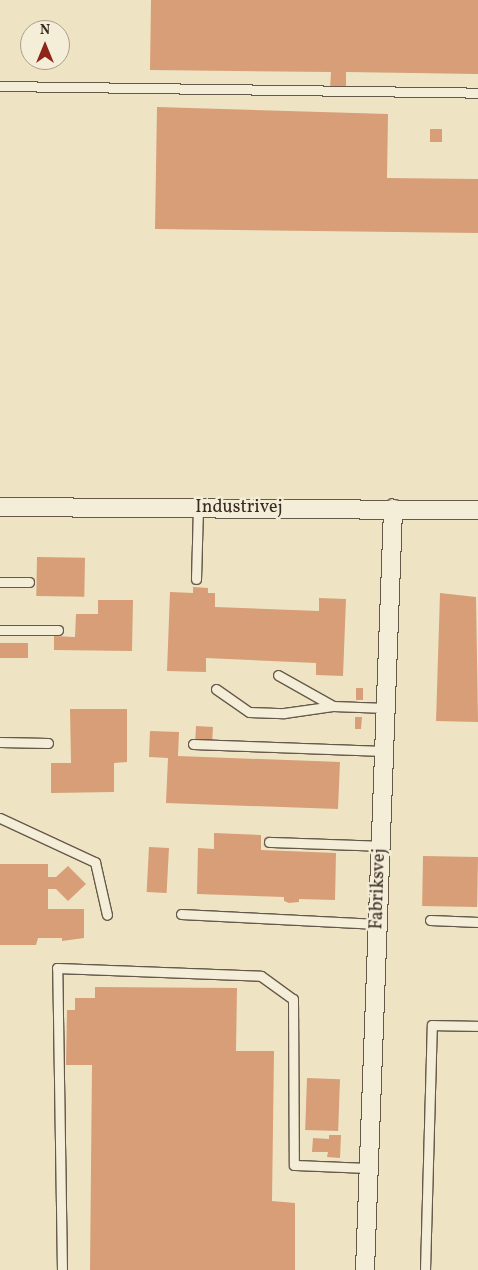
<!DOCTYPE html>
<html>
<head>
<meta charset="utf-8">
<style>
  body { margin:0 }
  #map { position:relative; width:478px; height:1270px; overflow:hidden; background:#eee4c3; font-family:Vollkorn,serif }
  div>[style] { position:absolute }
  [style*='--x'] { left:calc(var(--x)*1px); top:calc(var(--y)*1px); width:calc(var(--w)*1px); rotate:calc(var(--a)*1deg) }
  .building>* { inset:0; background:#d79e77; transform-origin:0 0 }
  .roads { filter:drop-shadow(1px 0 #67594a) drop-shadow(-1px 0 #67594a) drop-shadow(0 1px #67594a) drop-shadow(0 -1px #67594a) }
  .service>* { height:9px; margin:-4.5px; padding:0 4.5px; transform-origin:4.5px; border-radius:4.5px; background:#f4edd8 }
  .minor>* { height:18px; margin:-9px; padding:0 9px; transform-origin:9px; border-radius:9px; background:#f4edd8 }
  span { translate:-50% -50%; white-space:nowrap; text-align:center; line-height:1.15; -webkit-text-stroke:5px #f4edd8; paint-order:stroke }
  .street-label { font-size:18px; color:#3a2b22 }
  .north { position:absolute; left:20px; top:20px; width:50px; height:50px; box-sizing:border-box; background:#f4edd8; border:1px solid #aa9f8f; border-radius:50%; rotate:0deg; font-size:14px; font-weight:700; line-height:20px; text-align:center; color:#3a2b22 }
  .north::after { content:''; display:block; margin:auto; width:18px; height:22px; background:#8f2418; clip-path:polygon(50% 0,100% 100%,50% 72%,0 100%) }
</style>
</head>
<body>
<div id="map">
  <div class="building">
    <i style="clip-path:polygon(151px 0,478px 0,478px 74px,346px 72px,346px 90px,330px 90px,331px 72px,150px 70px)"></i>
    <i style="clip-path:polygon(157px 107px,388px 114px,387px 178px,478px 179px,478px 233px,155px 229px)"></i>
    <i style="left:430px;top:129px;width:12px;height:13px"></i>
    <i style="left:37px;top:557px;width:48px;height:39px;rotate:1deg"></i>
    <i style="clip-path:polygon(193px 587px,208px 588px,208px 593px,215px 593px,215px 607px,319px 611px,319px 598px,346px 599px,343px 676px,316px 675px,316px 663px,206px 658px,206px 672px,167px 671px,170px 592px,193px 593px)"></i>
    <i style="clip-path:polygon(440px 593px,476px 597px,478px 722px,436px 721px)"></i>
    <i style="clip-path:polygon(98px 600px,133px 600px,132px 651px,54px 650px,54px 636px,75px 637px,76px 614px,98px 614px)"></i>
    <i style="left:0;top:643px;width:28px;height:15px"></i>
    <i style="left:356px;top:688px;width:7px;height:12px"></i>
    <i style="clip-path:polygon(70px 709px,127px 709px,127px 762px,114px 763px,114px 792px,51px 793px,51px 763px,71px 763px)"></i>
    <i style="clip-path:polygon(355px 717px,362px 717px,361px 729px,355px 729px)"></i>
    <i style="left:196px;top:726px;width:17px;height:14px;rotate:3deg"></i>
    <i style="clip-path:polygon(150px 731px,179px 732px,178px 756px,340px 762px,338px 809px,166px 803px,168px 758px,149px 757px)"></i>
    <i style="clip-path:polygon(214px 833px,261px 835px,261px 850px,336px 853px,335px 900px,299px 899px,299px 902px,289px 903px,284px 901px,284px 897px,197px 894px,198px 848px,214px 849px)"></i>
    <i style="left:149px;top:847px;width:20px;height:45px;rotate:3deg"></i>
    <i style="left:423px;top:856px;width:55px;height:50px;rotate:1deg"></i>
    <i style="clip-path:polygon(0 864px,48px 864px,48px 877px,56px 877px,68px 866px,86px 884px,68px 901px,56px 889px,48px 889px,48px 909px,84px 909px,84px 938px,62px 941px,62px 938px,38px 938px,36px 945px,0 945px)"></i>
    <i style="clip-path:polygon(95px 987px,237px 988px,236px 1051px,274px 1051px,272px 1201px,295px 1203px,295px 1270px,90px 1270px,92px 1065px,66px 1065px,67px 1010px,75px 1010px,75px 998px,95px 998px)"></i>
    <i style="left:307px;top:1078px;width:33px;height:52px;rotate:2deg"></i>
    <i style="clip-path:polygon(329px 1135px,341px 1135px,340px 1158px,327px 1157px,328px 1152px,312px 1152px,313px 1138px,329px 1139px)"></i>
  </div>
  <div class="roads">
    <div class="service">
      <i style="--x:0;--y:86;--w:478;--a:0.8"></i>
      <i style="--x:196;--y:579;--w:71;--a:-88.4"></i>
      <i style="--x:0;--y:582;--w:29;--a:0"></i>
      <i style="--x:0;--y:630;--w:58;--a:0"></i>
      <i style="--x:216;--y:689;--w:40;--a:34.9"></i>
      <i style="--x:249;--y:712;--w:35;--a:2"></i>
      <i style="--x:284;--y:713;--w:49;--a:-8.1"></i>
      <i style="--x:333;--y:706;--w:63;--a:-150.6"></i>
      <i style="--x:333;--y:706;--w:53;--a:2.2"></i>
      <i style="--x:0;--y:742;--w:48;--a:1.2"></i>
      <i style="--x:193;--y:744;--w:191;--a:2.1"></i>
      <i style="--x:0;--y:818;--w:105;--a:24.9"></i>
      <i style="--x:95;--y:862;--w:54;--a:77.2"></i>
      <i style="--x:269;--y:842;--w:112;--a:2"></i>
      <i style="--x:181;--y:914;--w:197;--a:2.9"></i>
      <i style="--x:430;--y:920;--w:48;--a:2.4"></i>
      <i style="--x:62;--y:1270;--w:302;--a:-90.9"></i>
      <i style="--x:57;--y:968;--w:204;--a:2.2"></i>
      <i style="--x:261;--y:976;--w:39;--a:36"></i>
      <i style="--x:293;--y:999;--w:166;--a:89.7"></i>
      <i style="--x:294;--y:1165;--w:75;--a:2.3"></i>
      <i style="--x:425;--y:1270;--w:245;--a:-88.4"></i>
      <i style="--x:432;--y:1025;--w:46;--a:1.2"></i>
    </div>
    <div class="minor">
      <i style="--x:0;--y:507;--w:478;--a:0.4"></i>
      <i style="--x:365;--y:1270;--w:762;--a:-87.89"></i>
    </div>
  </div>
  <div class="street-label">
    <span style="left:239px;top:508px">Industrivej</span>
    <span style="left:379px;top:889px;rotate:-88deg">Fabriksvej</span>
  </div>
  <div class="north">N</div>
</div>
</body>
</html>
